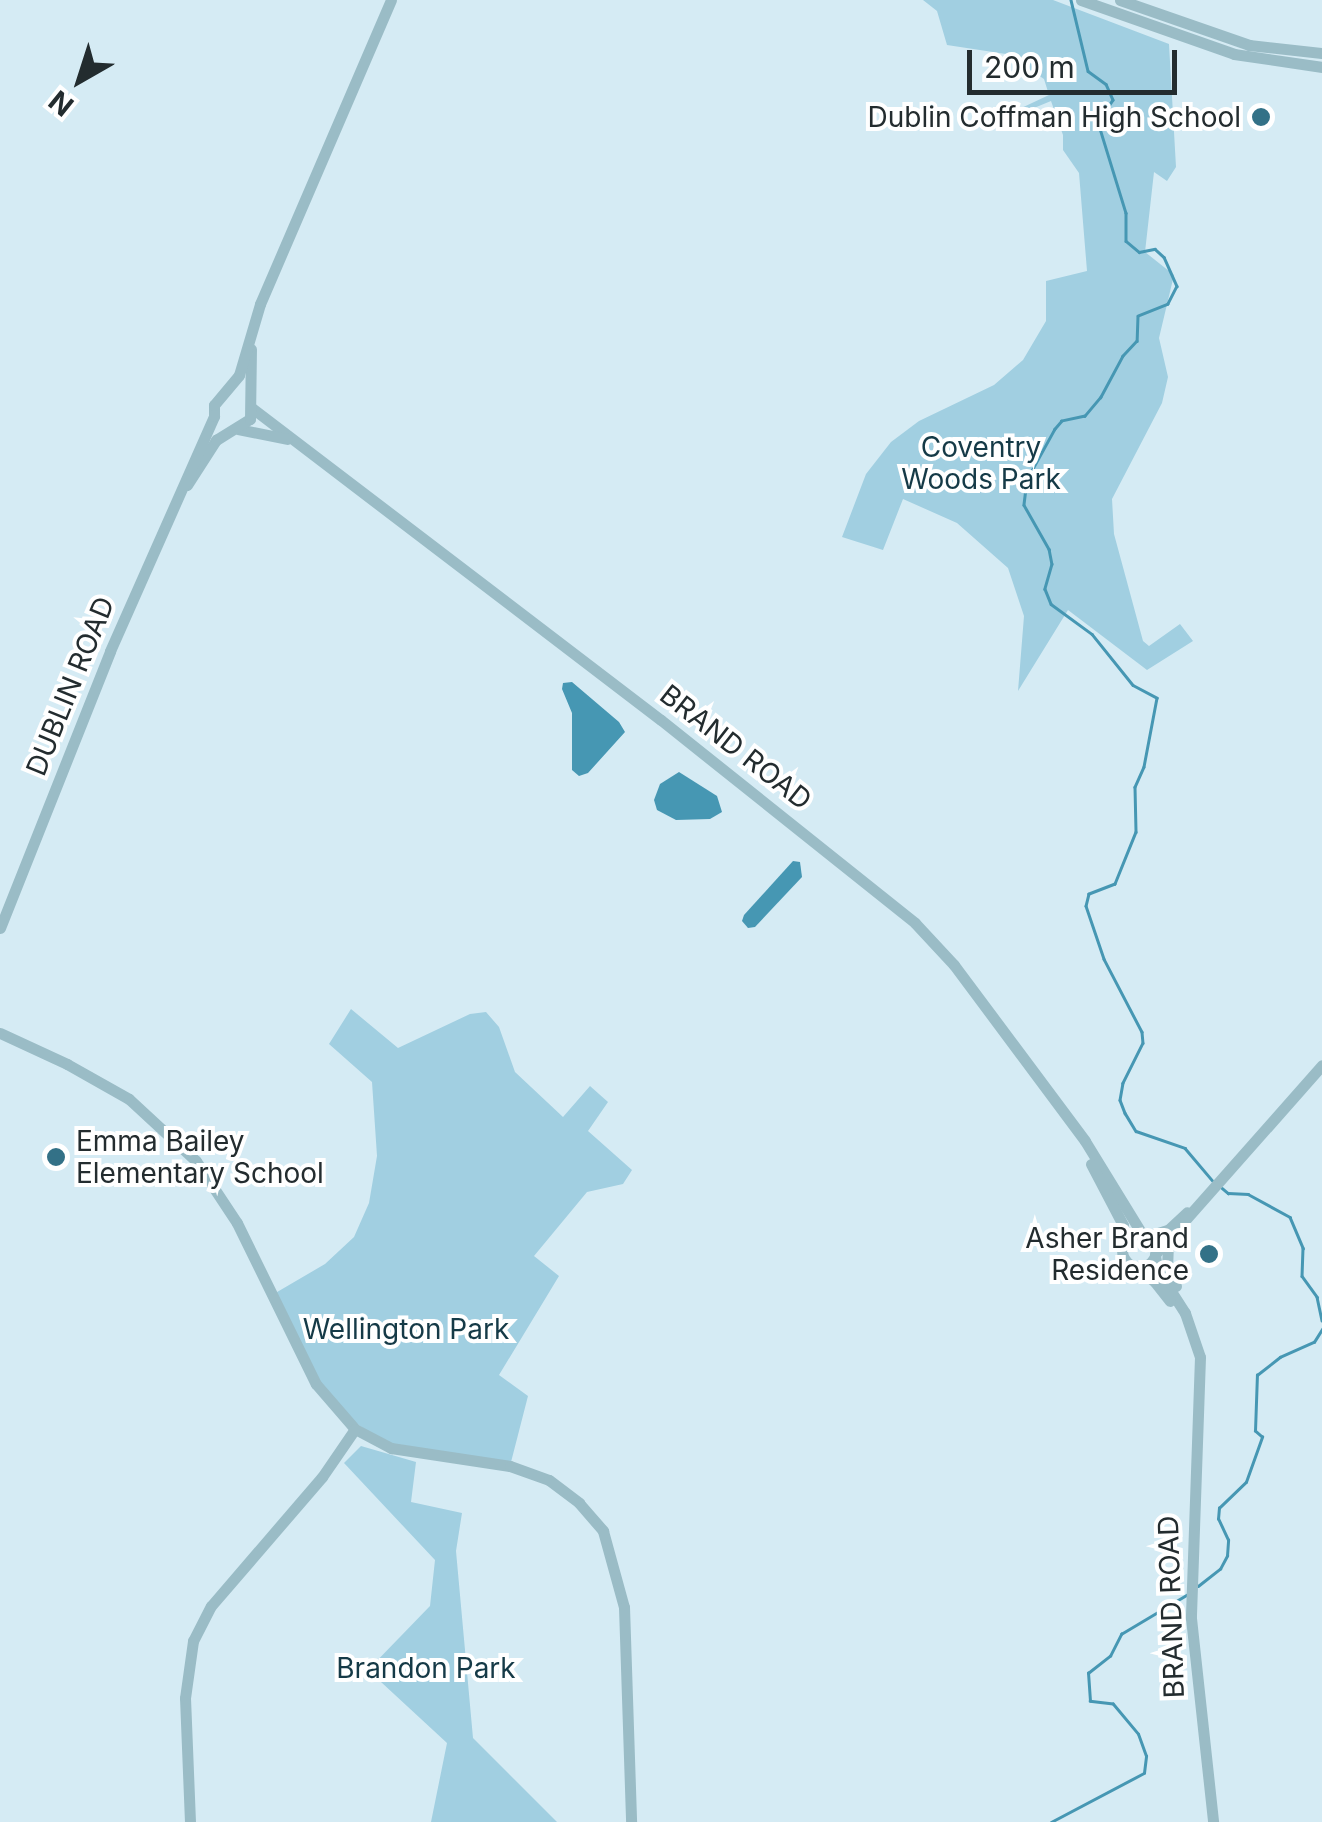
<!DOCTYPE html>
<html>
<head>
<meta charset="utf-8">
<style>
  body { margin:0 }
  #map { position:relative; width:1322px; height:1822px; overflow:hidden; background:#d5ebf4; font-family:Inter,sans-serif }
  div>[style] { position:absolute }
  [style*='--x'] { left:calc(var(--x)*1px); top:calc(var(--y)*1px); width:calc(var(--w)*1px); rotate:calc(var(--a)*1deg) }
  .green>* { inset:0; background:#a1cfe1 }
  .water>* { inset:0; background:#4697b3 }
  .stream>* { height:2.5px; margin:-1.25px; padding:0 1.25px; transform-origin:1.25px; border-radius:1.25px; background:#4697b3 }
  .secondary>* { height:11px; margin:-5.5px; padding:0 5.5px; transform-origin:5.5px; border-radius:5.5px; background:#9abcc6 }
  .secondary>.ring { margin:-5.5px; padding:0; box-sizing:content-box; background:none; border:11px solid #9abcc6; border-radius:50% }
  .dots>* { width:28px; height:28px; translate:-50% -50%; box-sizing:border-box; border:5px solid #fff; border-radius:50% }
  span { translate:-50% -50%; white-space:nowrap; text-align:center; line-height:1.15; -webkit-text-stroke:8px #fff; paint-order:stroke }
  .poi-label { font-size:28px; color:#232c2f }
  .right { translate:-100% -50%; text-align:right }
  .left { translate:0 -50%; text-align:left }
  .park-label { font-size:28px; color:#153a47 }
  .street-label { font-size:28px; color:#232c2f }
  .north { position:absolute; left:30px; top:30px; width:100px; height:100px; -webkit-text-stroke:8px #fff; paint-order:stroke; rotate:219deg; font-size:28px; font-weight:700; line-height:40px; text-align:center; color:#232c2f }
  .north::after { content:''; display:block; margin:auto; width:35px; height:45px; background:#232c2f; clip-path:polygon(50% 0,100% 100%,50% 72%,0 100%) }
  .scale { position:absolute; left:967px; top:50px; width:210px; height:45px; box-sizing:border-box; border:5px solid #232c2f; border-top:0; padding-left:12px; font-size:30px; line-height:35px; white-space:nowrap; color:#232c2f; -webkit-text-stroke:8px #fff; paint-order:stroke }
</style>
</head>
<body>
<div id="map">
  <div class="green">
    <i style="clip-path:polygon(923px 0,1053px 0,1169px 44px,1176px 167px,1167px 181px,1154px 172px,1145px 252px,1174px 275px,1159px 338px,1168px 377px,1162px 403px,1112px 499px,1114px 534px,1143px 641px,1149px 646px,1180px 624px,1193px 641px,1147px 670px,1068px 610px,1018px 691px,1024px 616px,1008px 568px,957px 523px,903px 499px,883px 550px,842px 537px,866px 474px,891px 442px,919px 421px,994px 385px,1023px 360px,1046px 321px,1046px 281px,1087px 271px,1079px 173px,1063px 150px,1063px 135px,1051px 101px,1017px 115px,1015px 111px,1049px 95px,1044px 79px,1006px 54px,947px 45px,937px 11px)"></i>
    <i style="clip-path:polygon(351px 1009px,398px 1048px,470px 1014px,486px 1012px,499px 1027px,515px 1072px,563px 1117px,590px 1086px,608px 1102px,588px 1131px,632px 1170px,623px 1184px,587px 1192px,534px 1256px,559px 1276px,499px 1375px,528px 1396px,510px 1466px,391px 1448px,328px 1403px,272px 1295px,325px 1264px,354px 1237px,369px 1203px,377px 1156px,372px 1082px,329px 1044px)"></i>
    <i style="clip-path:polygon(361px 1446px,416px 1462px,411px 1502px,462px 1513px,456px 1551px,473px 1738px,557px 1822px,431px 1822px,447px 1743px,368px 1670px,430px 1606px,435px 1560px,344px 1463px)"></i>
  </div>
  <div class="water">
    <i style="clip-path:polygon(572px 682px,619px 722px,625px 732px,588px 773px,579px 776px,572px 770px,572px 713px,562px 689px,563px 683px)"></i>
    <i style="clip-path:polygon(679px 772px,717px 796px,722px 812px,710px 819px,676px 820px,657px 810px,654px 800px,660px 784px)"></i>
    <i style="clip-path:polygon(793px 861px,800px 862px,802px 877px,755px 927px,748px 928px,742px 921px,744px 915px)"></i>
  </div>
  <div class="stream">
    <i style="--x:1071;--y:0;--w:73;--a:76.5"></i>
    <i style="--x:1088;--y:71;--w:22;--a:36"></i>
    <i style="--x:1106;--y:84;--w:17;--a:66"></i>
    <i style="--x:1113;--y:100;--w:27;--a:124"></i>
    <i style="--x:1098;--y:122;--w:95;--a:72.9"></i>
    <i style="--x:1126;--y:213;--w:28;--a:90"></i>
    <i style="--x:1126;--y:241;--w:17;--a:40"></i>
    <i style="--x:1139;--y:252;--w:16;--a:-11"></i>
    <i style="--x:1155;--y:249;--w:12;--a:42"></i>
    <i style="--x:1164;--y:257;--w:32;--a:66"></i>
    <i style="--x:1177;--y:286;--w:20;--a:117"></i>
    <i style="--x:1168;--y:304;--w:32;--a:158"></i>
    <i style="--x:1138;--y:316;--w:25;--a:92"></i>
    <i style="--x:1137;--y:341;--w:21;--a:133"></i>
    <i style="--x:1123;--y:356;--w:47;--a:118.2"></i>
    <i style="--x:1101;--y:397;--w:25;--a:130"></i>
    <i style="--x:1085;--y:416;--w:24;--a:168"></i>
    <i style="--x:1062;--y:421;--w:11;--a:131"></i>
    <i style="--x:1055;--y:429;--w:58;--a:118.8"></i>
    <i style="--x:1027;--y:480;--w:25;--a:97"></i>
    <i style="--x:1024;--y:505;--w:51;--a:60.4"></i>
    <i style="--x:1049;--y:549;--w:15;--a:79"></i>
    <i style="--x:1052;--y:564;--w:26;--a:106"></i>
    <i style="--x:1045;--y:589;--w:16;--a:68"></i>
    <i style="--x:1051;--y:604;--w:51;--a:36.2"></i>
    <i style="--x:1092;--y:634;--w:65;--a:51.2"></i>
    <i style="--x:1133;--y:685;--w:27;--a:28"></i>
    <i style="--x:1157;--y:698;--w:70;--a:100.7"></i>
    <i style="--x:1144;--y:767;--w:22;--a:114"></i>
    <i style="--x:1135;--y:787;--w:45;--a:88.7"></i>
    <i style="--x:1136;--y:832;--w:56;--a:112"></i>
    <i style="--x:1115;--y:884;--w:28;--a:159"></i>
    <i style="--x:1089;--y:894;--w:12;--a:104"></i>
    <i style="--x:1086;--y:906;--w:56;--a:71.2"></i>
    <i style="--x:1104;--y:959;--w:82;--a:62.5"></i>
    <i style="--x:1142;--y:1032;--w:11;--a:85"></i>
    <i style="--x:1143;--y:1043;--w:45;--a:116.6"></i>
    <i style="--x:1123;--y:1083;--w:17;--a:100"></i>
    <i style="--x:1120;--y:1100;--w:14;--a:69"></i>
    <i style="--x:1125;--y:1113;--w:21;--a:59"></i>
    <i style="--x:1136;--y:1131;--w:52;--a:19.1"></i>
    <i style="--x:1185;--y:1148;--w:42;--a:49.8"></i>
    <i style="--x:1222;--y:1188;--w:8;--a:40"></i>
    <i style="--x:1228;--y:1193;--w:20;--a:3"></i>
    <i style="--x:1248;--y:1194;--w:48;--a:28.7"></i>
    <i style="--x:1290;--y:1217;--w:34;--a:67"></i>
    <i style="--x:1303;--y:1248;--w:28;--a:92"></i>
    <i style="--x:1302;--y:1276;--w:26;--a:54"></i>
    <i style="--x:1317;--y:1297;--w:24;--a:78"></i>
    <i style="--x:1198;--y:1586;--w:28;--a:-38"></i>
    <i style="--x:1220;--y:1569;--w:15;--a:-62"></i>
    <i style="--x:1227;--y:1556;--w:16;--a:-86"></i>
    <i style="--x:1228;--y:1540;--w:23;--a:-115"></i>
    <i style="--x:1218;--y:1519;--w:11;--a:-85"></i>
    <i style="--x:1219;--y:1508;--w:37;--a:-44"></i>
    <i style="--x:1246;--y:1482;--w:48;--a:-70.4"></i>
    <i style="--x:1262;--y:1437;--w:9;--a:-139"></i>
    <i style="--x:1255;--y:1431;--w:56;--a:-88"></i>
    <i style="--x:1257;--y:1375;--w:29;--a:-38"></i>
    <i style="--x:1280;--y:1357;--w:37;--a:-24"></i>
    <i style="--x:1314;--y:1342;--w:15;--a:-58"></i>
    <i style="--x:1051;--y:1822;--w:105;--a:-27.8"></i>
    <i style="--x:1144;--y:1773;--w:17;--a:-83"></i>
    <i style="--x:1146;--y:1756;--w:23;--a:-110"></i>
    <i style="--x:1138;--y:1734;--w:39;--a:-130"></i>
    <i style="--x:1113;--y:1704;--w:23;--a:-173"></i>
    <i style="--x:1090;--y:1701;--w:28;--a:-94"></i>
    <i style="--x:1088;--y:1673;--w:28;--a:-38"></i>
    <i style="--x:1110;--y:1656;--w:25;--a:-63"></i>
    <i style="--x:1121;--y:1634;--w:78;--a:-30.8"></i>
  </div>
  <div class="secondary">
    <i style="--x:1081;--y:0;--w:162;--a:19.4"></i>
    <i style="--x:1234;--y:54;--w:89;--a:8.4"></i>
    <i style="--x:1120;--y:0;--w:137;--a:19.2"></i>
    <i style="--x:1249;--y:45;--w:73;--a:6.3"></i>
    <i style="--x:252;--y:408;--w:514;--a:37.34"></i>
    <i style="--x:661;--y:720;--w:325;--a:38.6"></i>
    <i style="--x:915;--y:923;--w:57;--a:47.1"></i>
    <i style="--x:954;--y:965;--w:219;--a:53.3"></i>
    <i style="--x:1085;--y:1141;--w:109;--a:58.5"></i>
    <i style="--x:238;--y:429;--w:50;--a:11.5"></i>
    <i style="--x:187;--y:485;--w:54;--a:-57.2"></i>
    <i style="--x:216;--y:440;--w:40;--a:-32"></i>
    <i style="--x:250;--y:419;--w:70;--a:-89.2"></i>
    <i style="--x:0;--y:928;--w:298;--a:-68.3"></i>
    <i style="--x:110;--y:651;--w:257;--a:-66.1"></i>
    <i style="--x:214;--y:416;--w:11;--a:-90"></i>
    <i style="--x:214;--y:405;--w:39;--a:-50"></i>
    <i style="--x:239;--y:375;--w:74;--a:-73.5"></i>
    <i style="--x:260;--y:304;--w:331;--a:-66.7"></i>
    <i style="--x:0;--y:1033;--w:74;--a:24.8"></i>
    <i style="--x:67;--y:1064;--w:71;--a:29.4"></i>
    <i style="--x:129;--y:1099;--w:91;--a:42.8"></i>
    <i style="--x:196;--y:1161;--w:74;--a:56.5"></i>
    <i style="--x:237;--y:1223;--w:179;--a:63.9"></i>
    <i style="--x:316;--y:1384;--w:60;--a:49.1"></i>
    <i style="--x:355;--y:1429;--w:41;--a:27.8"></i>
    <i style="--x:391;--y:1448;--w:120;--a:8.6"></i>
    <i style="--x:510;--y:1466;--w:41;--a:19.7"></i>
    <i style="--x:549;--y:1480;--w:38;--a:37"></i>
    <i style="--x:579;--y:1503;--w:37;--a:49"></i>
    <i style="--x:603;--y:1531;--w:79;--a:74.6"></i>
    <i style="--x:624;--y:1607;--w:215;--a:88.1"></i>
    <i style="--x:1091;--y:1164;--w:69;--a:62.3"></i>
    <i style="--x:1123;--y:1225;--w:19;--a:87"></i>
    <i class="ring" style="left:1122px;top:1233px;width:23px;height:23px"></i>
    <i style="--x:1148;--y:1236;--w:21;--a:-17"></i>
    <i style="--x:1168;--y:1230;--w:26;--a:-43"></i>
    <i style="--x:1168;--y:1242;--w:24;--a:92"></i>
    <i style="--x:1167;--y:1266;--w:22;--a:66"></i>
    <i style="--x:1155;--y:1254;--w:252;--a:-48.5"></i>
    <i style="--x:1155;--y:1256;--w:15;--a:79"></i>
    <i style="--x:1158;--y:1271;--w:50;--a:57.3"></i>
    <i style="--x:1185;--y:1313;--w:46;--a:71.2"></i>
    <i style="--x:1200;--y:1357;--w:261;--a:92"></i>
    <i style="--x:1191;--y:1618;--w:205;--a:83.8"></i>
    <i style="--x:1134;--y:1266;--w:26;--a:37"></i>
    <i style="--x:1155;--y:1282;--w:24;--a:52"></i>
    <i style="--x:190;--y:1822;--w:124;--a:-92.3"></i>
    <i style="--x:185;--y:1698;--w:58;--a:-82"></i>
    <i style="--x:193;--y:1641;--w:39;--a:-63"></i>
    <i style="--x:211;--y:1606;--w:170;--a:-49.3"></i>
    <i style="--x:322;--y:1477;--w:58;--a:-55.5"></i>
  </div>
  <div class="dots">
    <i style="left:1261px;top:117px;background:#337187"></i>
    <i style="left:56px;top:1157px;background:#337187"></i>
    <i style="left:1209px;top:1254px;background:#337187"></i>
  </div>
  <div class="poi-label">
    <span class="right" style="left:1241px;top:117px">Dublin Coffman High School</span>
    <span class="left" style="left:76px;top:1157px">Emma Bailey<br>Elementary School</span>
    <span class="right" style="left:1189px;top:1254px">Asher Brand<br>Residence</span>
  </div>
  <div class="park-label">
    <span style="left:981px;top:463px">Coventry<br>Woods Park</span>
    <span style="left:406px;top:1329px">Wellington Park</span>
    <span style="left:426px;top:1668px">Brandon Park</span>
  </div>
  <div class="street-label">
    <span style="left:70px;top:686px;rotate:-68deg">DUBLIN ROAD</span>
    <span style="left:736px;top:747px;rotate:38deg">BRAND ROAD</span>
    <span style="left:1171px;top:1607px;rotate:-92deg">BRAND ROAD</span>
  </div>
  <div class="north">N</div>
  <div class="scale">200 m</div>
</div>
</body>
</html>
